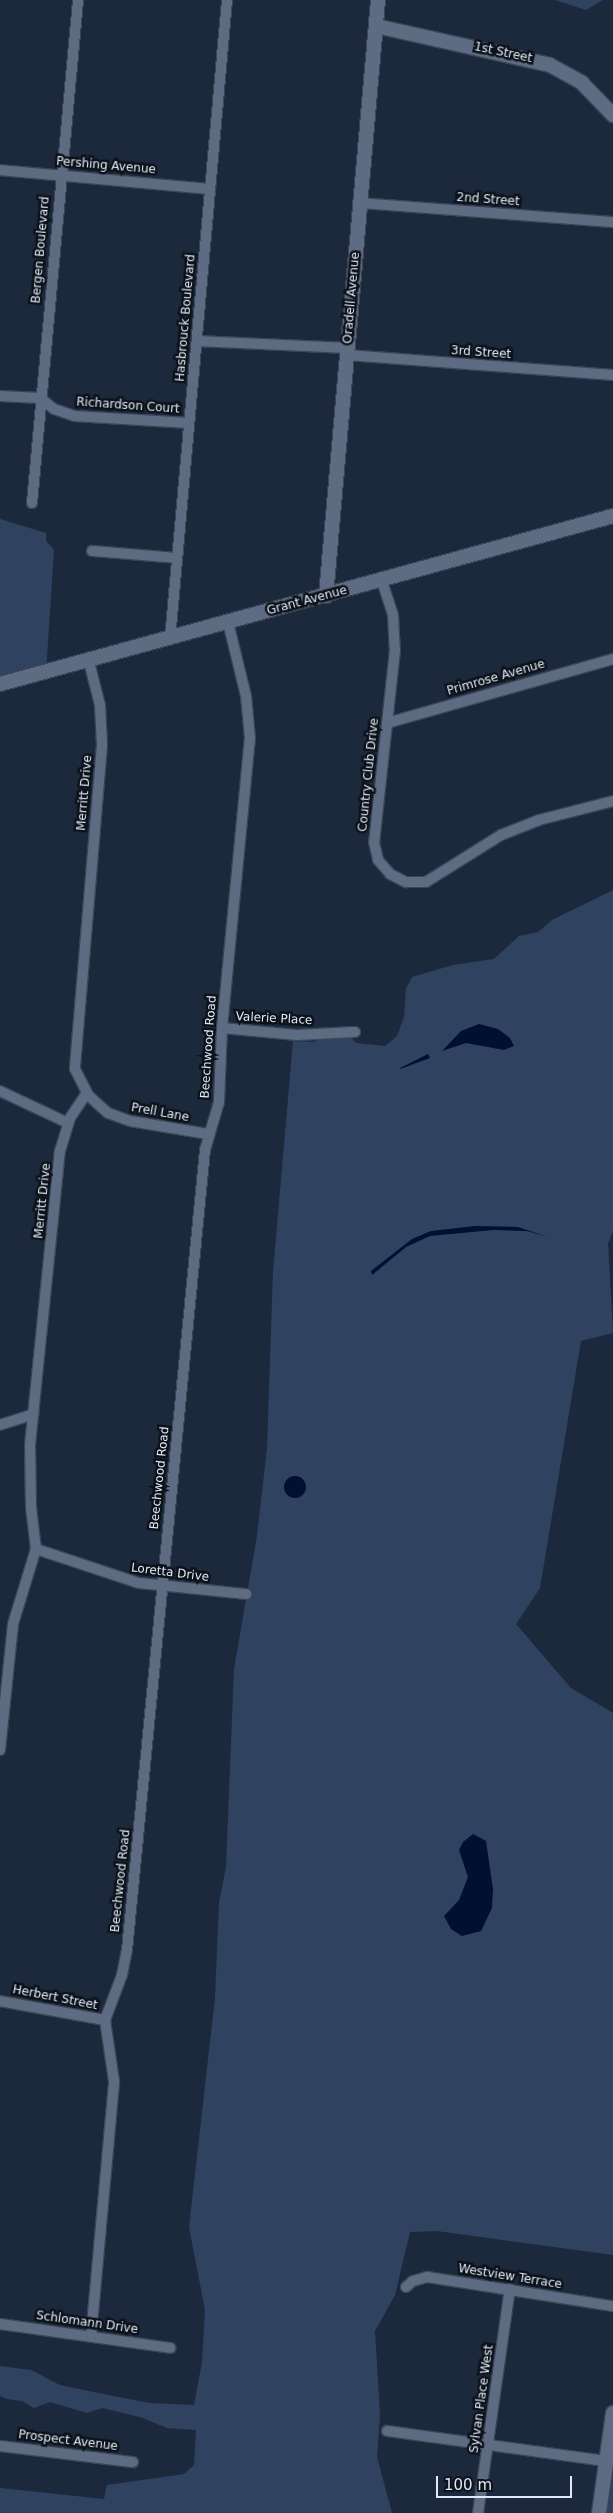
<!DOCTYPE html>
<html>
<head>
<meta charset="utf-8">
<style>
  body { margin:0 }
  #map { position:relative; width:613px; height:2513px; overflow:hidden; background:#1c293d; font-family:"DejaVu Sans",sans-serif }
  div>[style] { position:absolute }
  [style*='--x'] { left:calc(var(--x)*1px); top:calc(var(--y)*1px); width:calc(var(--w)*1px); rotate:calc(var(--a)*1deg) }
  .green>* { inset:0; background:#2f4361 }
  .water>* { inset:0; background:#000f32 }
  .round { border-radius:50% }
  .roads { filter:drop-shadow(1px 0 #3b4556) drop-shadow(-1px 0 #3b4556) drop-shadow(0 1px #3b4556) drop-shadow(0 -1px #3b4556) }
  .street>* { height:10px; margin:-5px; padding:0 5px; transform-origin:5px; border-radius:5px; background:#5d6c83 }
  .secondary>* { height:14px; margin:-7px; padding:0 7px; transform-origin:7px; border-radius:7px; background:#5d6c83 }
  span { translate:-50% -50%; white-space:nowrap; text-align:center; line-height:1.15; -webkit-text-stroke:5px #0c121a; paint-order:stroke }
  .street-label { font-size:12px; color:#e1e9f7 }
  .scale { position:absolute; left:436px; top:2476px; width:136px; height:22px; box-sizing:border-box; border:2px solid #e1e9f7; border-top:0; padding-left:6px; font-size:15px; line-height:18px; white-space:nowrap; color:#e1e9f7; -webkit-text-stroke:4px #0c121a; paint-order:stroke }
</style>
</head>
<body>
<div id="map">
  <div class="green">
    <i style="clip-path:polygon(555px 0,603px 0,586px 10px)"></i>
    <i style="clip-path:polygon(0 519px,46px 533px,46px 541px,54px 550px,46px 673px,0 684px)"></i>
    <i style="clip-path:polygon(613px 890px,613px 1231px,608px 1243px,613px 1333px,581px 1341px,540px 1588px,516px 1624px,571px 1688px,613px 1713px,613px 2255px,437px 2231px,410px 2232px,395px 2295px,375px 2331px,380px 2415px,377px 2457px,392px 2513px,0 2513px,0 2488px,104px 2499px,107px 2485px,184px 2474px,194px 2465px,196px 2430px,167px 2428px,140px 2417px,102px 2408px,87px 2413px,50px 2402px,34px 2408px,22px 2401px,7px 2399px,0 2396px,0 2366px,31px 2370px,60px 2385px,108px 2395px,150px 2403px,194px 2405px,202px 2362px,205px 2310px,189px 2227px,215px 1998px,219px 1903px,226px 1867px,234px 1669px,257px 1536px,267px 1448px,273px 1272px,293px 1041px,314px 1042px,326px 1033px,346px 1032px,356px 1043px,385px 1046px,397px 1036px,404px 1017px,406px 989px,412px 977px,453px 965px,494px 959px,519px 936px,538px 932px,552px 920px)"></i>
    <i style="clip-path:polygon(613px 2413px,613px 2513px,599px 2513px)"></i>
  </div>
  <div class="water">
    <i style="clip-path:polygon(479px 1024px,498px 1029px,510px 1038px,514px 1046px,504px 1050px,466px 1043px,442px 1051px,461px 1031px)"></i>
    <i style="clip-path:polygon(428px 1054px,430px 1058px,400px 1069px,400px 1068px)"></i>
    <i style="clip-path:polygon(475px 1226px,518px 1227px,548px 1237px,527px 1231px,493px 1230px,430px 1236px,406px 1247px,372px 1275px,371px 1271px,412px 1239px,431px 1231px)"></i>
    <i class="round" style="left:284px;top:1476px;width:22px;height:22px"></i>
    <i style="clip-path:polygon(473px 1834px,486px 1841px,493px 1889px,492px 1908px,481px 1931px,462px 1936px,451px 1929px,444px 1916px,459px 1900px,468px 1877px,459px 1850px,463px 1842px)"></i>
  </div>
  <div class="roads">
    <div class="street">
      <i style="--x:0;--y:170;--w:211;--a:5.2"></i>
      <i style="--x:360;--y:203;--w:254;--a:4.3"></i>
      <i style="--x:197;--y:341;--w:151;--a:2.7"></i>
      <i style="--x:347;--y:355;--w:267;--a:4.3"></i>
      <i style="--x:0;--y:396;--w:40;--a:2.9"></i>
      <i style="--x:40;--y:398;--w:18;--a:38"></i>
      <i style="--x:54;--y:409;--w:21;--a:19"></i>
      <i style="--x:74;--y:416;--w:115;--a:3.5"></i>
      <i style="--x:32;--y:503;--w:505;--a:-84.77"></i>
      <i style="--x:92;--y:551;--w:85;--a:4.7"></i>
      <i style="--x:382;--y:581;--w:36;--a:72"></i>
      <i style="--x:393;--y:615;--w:35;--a:87"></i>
      <i style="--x:395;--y:650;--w:193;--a:96.2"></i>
      <i style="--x:374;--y:842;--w:18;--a:77"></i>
      <i style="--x:378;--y:860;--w:18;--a:49"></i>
      <i style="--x:390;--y:874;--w:18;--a:27"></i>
      <i style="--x:406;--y:882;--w:20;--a:0"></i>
      <i style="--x:426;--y:882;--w:89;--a:-32.1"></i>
      <i style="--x:501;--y:835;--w:41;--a:-21.5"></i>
      <i style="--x:539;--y:820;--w:76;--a:-14.4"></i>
      <i style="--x:170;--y:639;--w:642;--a:-84.9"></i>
      <i style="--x:89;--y:662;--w:44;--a:75.7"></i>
      <i style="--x:100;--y:705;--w:40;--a:87.1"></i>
      <i style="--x:102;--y:745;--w:325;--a:94.8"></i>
      <i style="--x:75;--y:1069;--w:30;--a:63"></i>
      <i style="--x:89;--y:1096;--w:25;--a:42"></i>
      <i style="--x:108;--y:1113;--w:23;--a:20"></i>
      <i style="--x:130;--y:1121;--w:79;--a:9.5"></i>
      <i style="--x:387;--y:723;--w:235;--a:-15.8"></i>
      <i style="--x:222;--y:1028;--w:75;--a:5.3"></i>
      <i style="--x:297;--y:1035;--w:58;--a:-3"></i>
      <i style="--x:0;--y:1091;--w:75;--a:25.2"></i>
      <i style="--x:0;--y:1425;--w:35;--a:-18"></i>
      <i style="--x:36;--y:1549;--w:108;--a:18.3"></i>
      <i style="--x:139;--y:1583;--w:108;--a:5.9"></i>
      <i style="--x:0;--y:1750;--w:127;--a:-84.1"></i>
      <i style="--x:13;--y:1624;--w:78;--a:-73"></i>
      <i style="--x:36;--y:1549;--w:42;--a:-96.8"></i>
      <i style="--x:31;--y:1507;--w:62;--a:-90.9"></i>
      <i style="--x:30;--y:1445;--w:296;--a:-84.2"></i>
      <i style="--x:60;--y:1151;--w:34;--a:-73"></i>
      <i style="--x:70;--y:1118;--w:30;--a:-56"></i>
      <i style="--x:0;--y:2001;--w:107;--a:10.3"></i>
      <i style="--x:406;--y:2287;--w:9;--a:-41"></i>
      <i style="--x:413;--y:2281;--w:15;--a:-16"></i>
      <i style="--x:427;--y:2277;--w:188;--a:8.9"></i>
      <i style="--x:0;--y:2324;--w:172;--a:8"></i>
      <i style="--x:91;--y:2336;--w:256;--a:-84.8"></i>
      <i style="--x:114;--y:2081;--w:62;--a:-98.4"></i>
      <i style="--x:105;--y:2020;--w:48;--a:-69.3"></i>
      <i style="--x:122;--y:1975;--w:25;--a:-79"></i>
      <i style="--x:127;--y:1950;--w:804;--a:-84.43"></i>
      <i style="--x:205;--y:1150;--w:50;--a:-73.7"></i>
      <i style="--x:219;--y:1102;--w:74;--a:-87.7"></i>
      <i style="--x:222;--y:1028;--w:291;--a:-84.5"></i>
      <i style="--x:250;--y:738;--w:42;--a:-95.4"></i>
      <i style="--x:246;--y:696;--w:76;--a:-103.7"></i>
      <i style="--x:387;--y:2431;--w:221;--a:7.8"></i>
      <i style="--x:0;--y:2446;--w:134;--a:6.9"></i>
      <i style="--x:478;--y:2513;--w:226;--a:-81.9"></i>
    </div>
    <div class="secondary">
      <i style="--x:376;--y:26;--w:178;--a:12.6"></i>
      <i style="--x:550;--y:65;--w:37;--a:29"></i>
      <i style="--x:582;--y:83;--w:45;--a:45.9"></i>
      <i style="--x:326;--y:596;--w:598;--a:-85.01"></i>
      <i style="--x:0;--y:684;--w:636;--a:-15.33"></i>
      <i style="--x:599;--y:2513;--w:101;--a:-82"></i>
    </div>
  </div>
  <div class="street-label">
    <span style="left:503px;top:53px;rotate:12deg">1st Street</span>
    <span style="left:106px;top:166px;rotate:5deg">Pershing Avenue</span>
    <span style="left:488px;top:200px;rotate:4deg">2nd Street</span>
    <span style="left:41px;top:250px;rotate:-85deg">Bergen Boulevard</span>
    <span style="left:352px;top:298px;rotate:-85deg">Oradell Avenue</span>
    <span style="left:186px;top:318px;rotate:-85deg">Hasbrouck Boulevard</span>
    <span style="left:481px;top:353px;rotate:4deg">3rd Street</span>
    <span style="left:128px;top:406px;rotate:4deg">Richardson Court</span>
    <span style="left:307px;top:601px;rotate:-15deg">Grant Avenue</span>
    <span style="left:496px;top:678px;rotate:-16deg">Primrose Avenue</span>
    <span style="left:369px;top:775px;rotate:-84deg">Country Club Drive</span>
    <span style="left:85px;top:793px;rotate:-85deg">Merritt Drive</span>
    <span style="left:274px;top:1019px;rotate:3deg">Valerie Place</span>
    <span style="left:209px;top:1047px;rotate:-86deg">Beechwood Road</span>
    <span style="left:160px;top:1113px;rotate:10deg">Prell Lane</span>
    <span style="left:43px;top:1201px;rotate:-84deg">Merritt Drive</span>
    <span style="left:160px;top:1478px;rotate:-84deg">Beechwood Road</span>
    <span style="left:170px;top:1573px;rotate:7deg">Loretta Drive</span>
    <span style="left:121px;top:1881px;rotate:-84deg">Beechwood Road</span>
    <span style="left:55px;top:1998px;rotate:11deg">Herbert Street</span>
    <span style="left:510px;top:2277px;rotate:9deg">Westview Terrace</span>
    <span style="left:87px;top:2323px;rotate:8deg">Schlomann Drive</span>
    <span style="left:482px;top:2399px;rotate:-82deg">Sylvan Place West</span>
    <span style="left:68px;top:2441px;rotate:7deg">Prospect Avenue</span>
  </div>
  <div class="scale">100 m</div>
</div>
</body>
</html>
